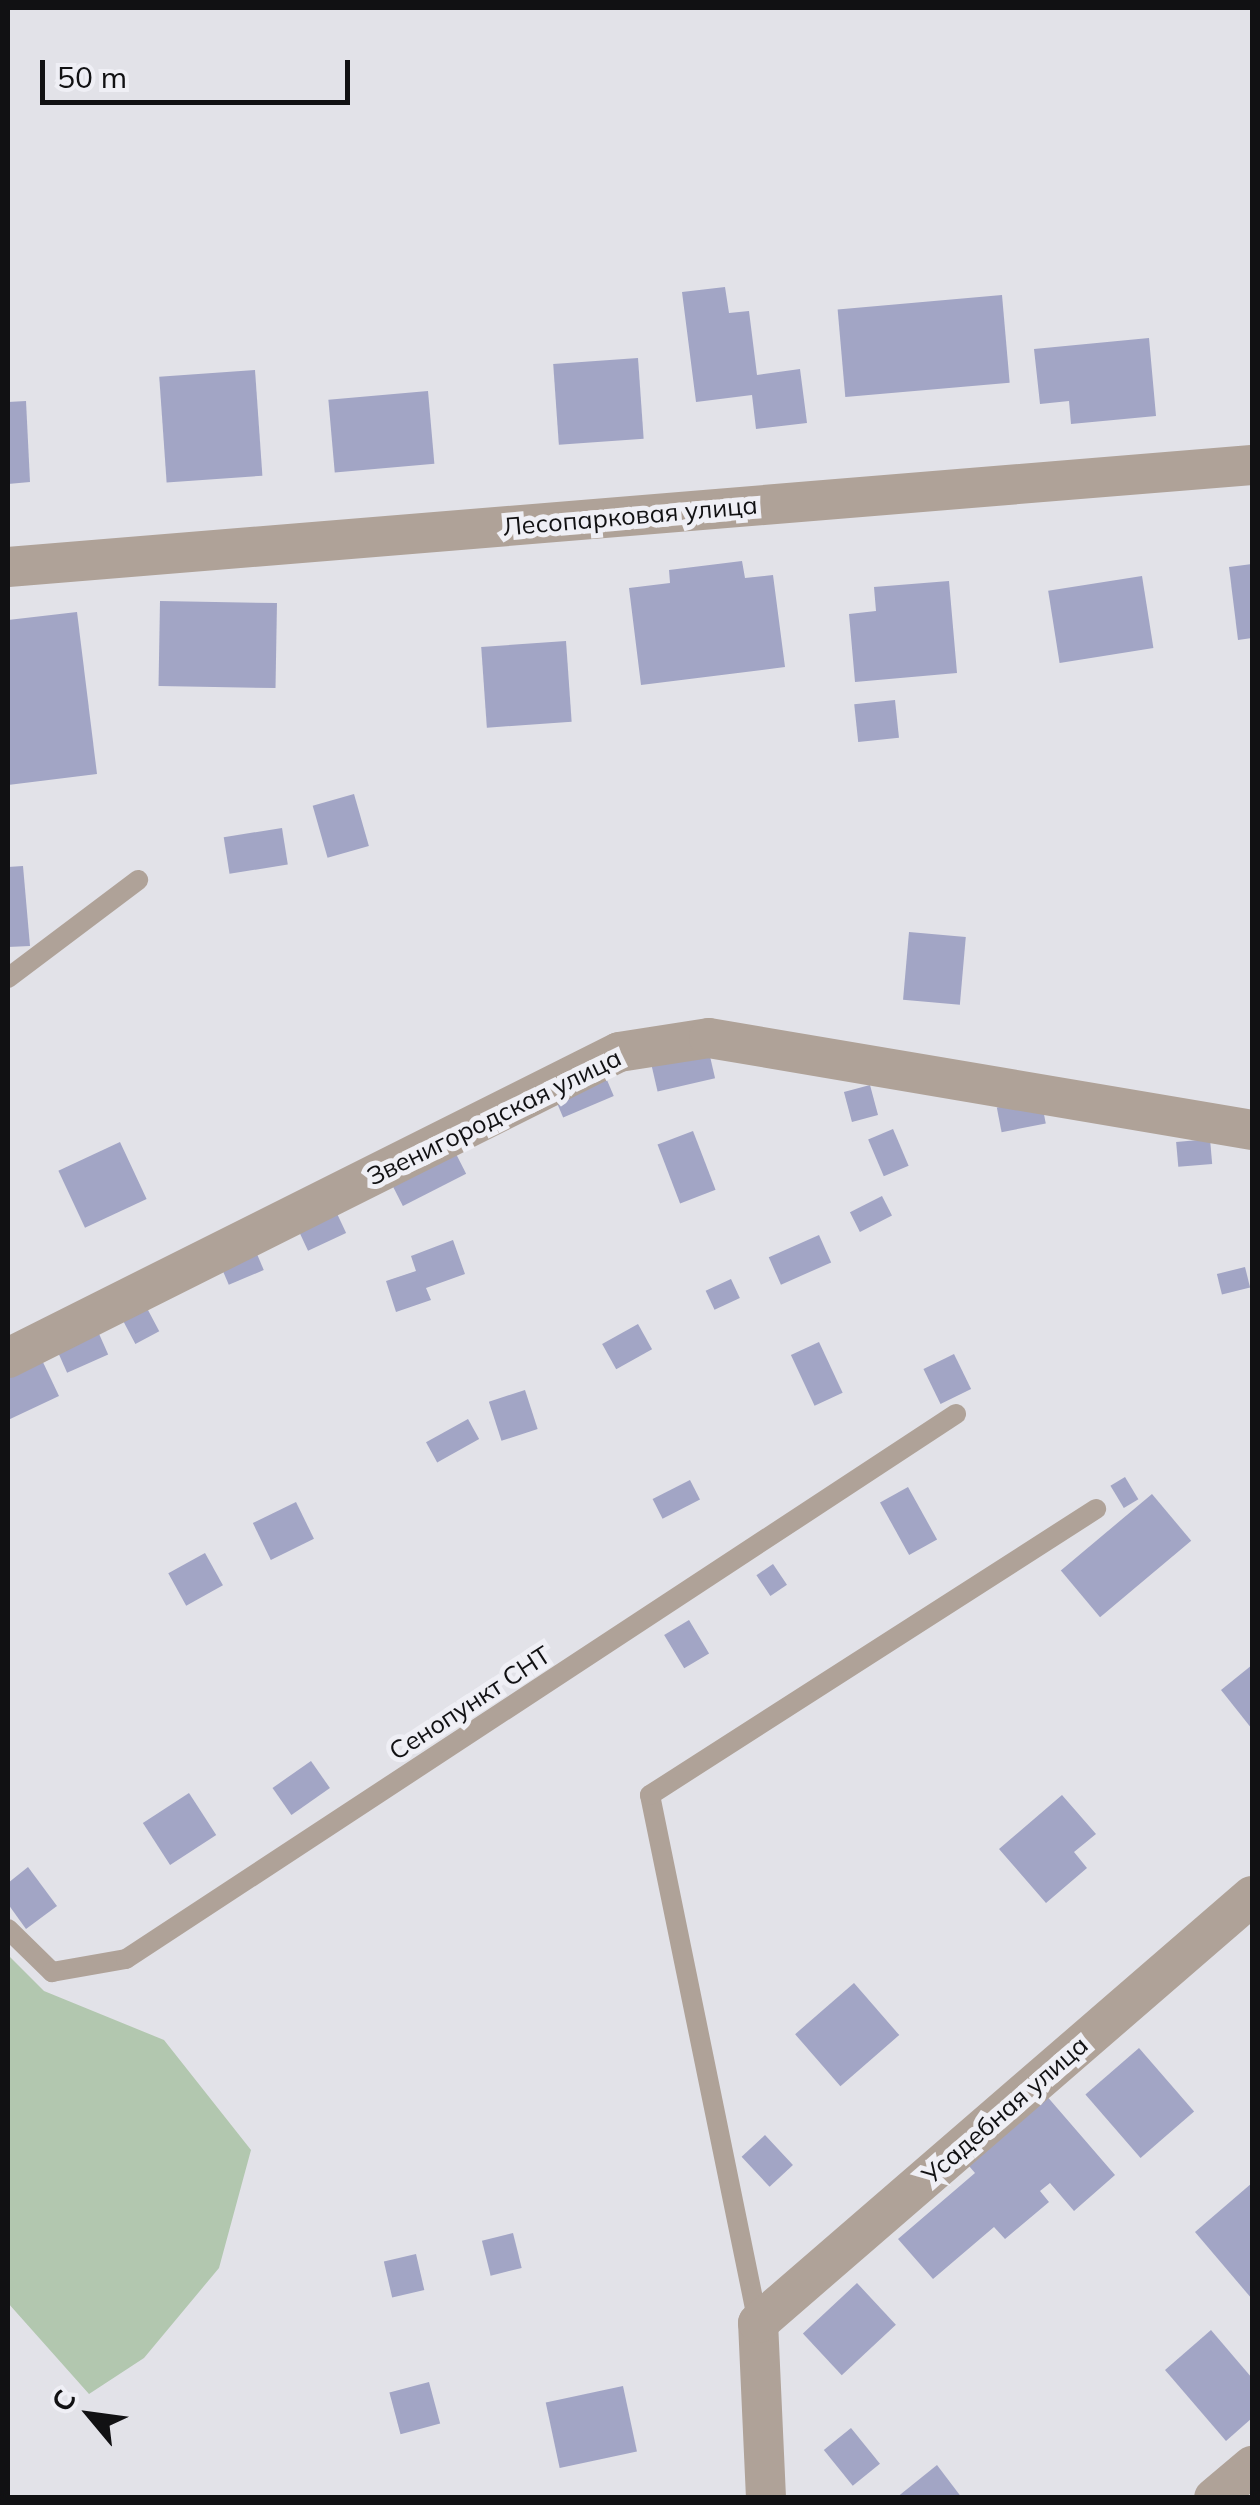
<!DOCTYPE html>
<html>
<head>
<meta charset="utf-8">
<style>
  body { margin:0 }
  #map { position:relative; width:1260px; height:2505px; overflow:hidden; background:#e2e2e8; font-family:Mulish,sans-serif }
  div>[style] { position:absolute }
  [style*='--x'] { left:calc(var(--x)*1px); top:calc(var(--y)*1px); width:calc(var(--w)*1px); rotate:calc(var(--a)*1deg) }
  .green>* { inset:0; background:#b2c7af }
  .building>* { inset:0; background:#a2a5c5; transform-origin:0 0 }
  .lane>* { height:20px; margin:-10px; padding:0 10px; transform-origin:10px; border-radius:10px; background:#afa298 }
  .street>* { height:40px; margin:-20px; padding:0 20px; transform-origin:20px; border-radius:20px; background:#afa298 }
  span { translate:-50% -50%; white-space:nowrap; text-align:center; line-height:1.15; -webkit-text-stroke:10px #efeff5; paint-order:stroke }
  .street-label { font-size:25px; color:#111113 }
  .frame { position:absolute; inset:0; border:10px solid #111113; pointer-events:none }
  .north { position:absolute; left:40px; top:2365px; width:100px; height:100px; -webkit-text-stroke:8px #efeff5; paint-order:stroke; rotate:299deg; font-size:28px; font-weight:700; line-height:40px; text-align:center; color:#111113 }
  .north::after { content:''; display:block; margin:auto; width:35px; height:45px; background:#111113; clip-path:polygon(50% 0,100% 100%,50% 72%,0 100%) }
  .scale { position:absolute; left:40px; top:60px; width:310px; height:45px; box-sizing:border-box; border:5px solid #111113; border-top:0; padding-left:12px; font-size:30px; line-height:35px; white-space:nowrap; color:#111113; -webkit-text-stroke:8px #efeff5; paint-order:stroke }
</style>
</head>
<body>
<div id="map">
  <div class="green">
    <i style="clip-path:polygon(8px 1955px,44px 1991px,164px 2040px,251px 2150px,219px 2268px,144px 2358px,89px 2394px,8px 2303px)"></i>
  </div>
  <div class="building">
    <i style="clip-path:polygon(725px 287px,729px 313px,749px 311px,757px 375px,800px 369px,807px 423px,756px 429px,752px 395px,696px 402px,682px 292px)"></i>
    <i style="left:1002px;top:295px;width:88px;height:165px;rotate:85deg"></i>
    <i style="clip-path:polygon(1149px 338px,1156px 416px,1071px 424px,1069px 401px,1040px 404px,1034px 349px)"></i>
    <i style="left:638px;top:358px;width:81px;height:85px;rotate:86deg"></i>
    <i style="left:255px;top:370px;width:106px;height:96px;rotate:86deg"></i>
    <i style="left:428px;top:391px;width:73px;height:100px;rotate:85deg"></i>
    <i style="clip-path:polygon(26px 401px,30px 482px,8px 484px,8px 402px)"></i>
    <i style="clip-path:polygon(742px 561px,745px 578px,773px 575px,785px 667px,641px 685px,629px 588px,670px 583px,669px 570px)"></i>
    <i style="clip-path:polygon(1252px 564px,1252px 638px,1238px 640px,1229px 567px)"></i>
    <i style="left:1142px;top:576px;width:73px;height:95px;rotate:81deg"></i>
    <i style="clip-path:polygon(949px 581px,957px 673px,855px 682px,849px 614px,876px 611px,874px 587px)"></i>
    <i style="left:160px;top:601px;width:117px;height:85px;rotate:1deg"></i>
    <i style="clip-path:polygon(77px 612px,97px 774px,8px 785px,8px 620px)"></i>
    <i style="left:566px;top:641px;width:81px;height:85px;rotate:86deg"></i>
    <i style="left:895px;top:700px;width:38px;height:41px;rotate:84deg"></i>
    <i style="left:354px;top:794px;width:54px;height:43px;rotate:74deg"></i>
    <i style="left:282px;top:828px;width:37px;height:59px;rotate:81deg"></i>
    <i style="clip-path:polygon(23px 866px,30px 946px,8px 947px,8px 867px)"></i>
    <i style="left:909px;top:932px;width:57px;height:68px;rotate:5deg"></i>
    <i style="left:709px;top:1052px;width:27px;height:59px;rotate:77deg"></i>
    <i style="left:604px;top:1073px;width:25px;height:55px;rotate:67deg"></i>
    <i style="left:870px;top:1085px;width:31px;height:27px;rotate:75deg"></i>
    <i style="left:1041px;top:1099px;width:25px;height:45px;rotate:79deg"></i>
    <i style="left:893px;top:1129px;width:40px;height:27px;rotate:67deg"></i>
    <i style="left:693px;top:1131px;width:63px;height:38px;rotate:69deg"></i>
    <i style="left:1210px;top:1139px;width:25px;height:34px;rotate:85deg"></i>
    <i style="left:120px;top:1142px;width:63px;height:68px;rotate:65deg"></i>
    <i style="left:453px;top:1148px;width:29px;height:71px;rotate:63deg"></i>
    <i style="left:882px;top:1196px;width:22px;height:36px;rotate:63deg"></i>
    <i style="left:333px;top:1205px;width:31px;height:42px;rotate:65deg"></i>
    <i style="left:819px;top:1235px;width:30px;height:55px;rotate:66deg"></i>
    <i style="clip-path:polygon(453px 1240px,465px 1274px,426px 1288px,431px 1300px,396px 1312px,386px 1281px,416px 1271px,411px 1256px)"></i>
    <i style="left:254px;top:1247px;width:25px;height:38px;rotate:67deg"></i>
    <i style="left:1245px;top:1267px;width:21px;height:29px;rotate:76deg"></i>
    <i style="left:731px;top:1279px;width:21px;height:28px;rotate:65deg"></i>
    <i style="left:140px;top:1295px;width:41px;height:27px;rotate:62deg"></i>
    <i style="left:638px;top:1324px;width:29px;height:41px;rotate:61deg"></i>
    <i style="left:96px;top:1327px;width:30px;height:45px;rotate:66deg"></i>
    <i style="left:819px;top:1342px;width:56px;height:31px;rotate:65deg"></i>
    <i style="left:954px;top:1354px;width:39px;height:34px;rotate:64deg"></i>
    <i style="clip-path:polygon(41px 1358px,59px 1396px,8px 1420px,8px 1374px)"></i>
    <i style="left:525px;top:1390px;width:41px;height:38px;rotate:72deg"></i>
    <i style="left:468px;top:1419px;width:23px;height:48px;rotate:61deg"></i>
    <i style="left:1125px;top:1477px;width:26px;height:17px;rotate:59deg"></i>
    <i style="left:690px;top:1480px;width:22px;height:42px;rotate:63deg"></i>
    <i style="left:908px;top:1487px;width:60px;height:32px;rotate:61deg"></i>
    <i style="left:1152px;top:1494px;width:61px;height:119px;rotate:50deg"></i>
    <i style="left:296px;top:1502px;width:41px;height:48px;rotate:64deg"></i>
    <i style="left:205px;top:1553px;width:37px;height:42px;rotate:61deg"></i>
    <i style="left:773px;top:1564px;width:25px;height:20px;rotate:56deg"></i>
    <i style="left:689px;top:1620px;width:39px;height:29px;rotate:59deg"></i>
    <i style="clip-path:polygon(1252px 1665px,1252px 1729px,1221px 1690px)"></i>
    <i style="left:311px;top:1761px;width:33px;height:47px;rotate:55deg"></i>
    <i style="left:189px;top:1793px;width:50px;height:55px;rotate:57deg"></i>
    <i style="clip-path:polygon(1062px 1795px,1096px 1834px,1074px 1852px,1087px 1868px,1046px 1903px,999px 1849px)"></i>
    <i style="clip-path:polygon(28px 1867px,57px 1906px,26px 1929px,8px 1904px,8px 1883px)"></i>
    <i style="left:854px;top:1983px;width:69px;height:78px;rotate:49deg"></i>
    <i style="left:1139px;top:2048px;width:84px;height:71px;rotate:49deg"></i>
    <i style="clip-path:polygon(1045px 2094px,1115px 2175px,1074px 2211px,1050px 2183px,1040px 2191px,1049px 2202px,1005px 2239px,994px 2227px,933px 2279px,898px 2239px,975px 2173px,963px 2159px)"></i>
    <i style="left:765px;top:2135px;width:41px;height:32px;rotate:47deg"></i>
    <i style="clip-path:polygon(1252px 2183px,1252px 2299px,1195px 2232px)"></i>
    <i style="left:513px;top:2233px;width:36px;height:32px;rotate:76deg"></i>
    <i style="left:416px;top:2254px;width:37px;height:33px;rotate:77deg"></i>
    <i style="left:857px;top:2283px;width:57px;height:74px;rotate:47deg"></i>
    <i style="clip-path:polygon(1211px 2330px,1252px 2378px,1252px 2418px,1226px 2441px,1165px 2370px)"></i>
    <i style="left:429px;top:2382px;width:43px;height:41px;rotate:75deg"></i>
    <i style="left:623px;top:2386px;width:67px;height:79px;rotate:78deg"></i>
    <i style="left:851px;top:2428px;width:46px;height:35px;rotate:51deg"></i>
    <i style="clip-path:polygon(937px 2465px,962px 2498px,896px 2498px)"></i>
  </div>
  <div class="lane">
    <i style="--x:8;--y:978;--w:163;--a:-37"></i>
    <i style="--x:8;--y:1929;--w:62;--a:44.3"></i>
    <i style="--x:52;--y:1972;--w:75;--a:-10"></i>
    <i style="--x:126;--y:1959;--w:993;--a:-33.29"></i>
    <i style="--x:758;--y:2323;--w:539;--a:-101.56"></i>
    <i style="--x:650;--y:1795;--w:530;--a:-32.67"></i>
  </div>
  <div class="street">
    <i style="--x:8;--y:567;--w:1248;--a:-4.69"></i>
    <i style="--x:8;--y:1358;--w:683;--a:-26.6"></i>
    <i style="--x:619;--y:1052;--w:91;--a:-8.8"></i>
    <i style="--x:709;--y:1038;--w:551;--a:9.62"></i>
    <i style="--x:766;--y:2498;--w:175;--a:-92.6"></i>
    <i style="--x:758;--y:2323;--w:653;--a:-40.84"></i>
    <i style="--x:1214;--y:2498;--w:50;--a:-40.1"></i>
  </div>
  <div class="street-label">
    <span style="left:630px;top:516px;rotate:-5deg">Лесопарковая улица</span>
    <span style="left:494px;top:1117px;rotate:-26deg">Звенигородская улица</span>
    <span style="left:470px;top:1703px;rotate:-33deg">Сенопункт СНТ</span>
    <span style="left:1005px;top:2110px;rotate:-41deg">Усадебная улица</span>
  </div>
  <div class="frame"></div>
  <div class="north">С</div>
  <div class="scale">50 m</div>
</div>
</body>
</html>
